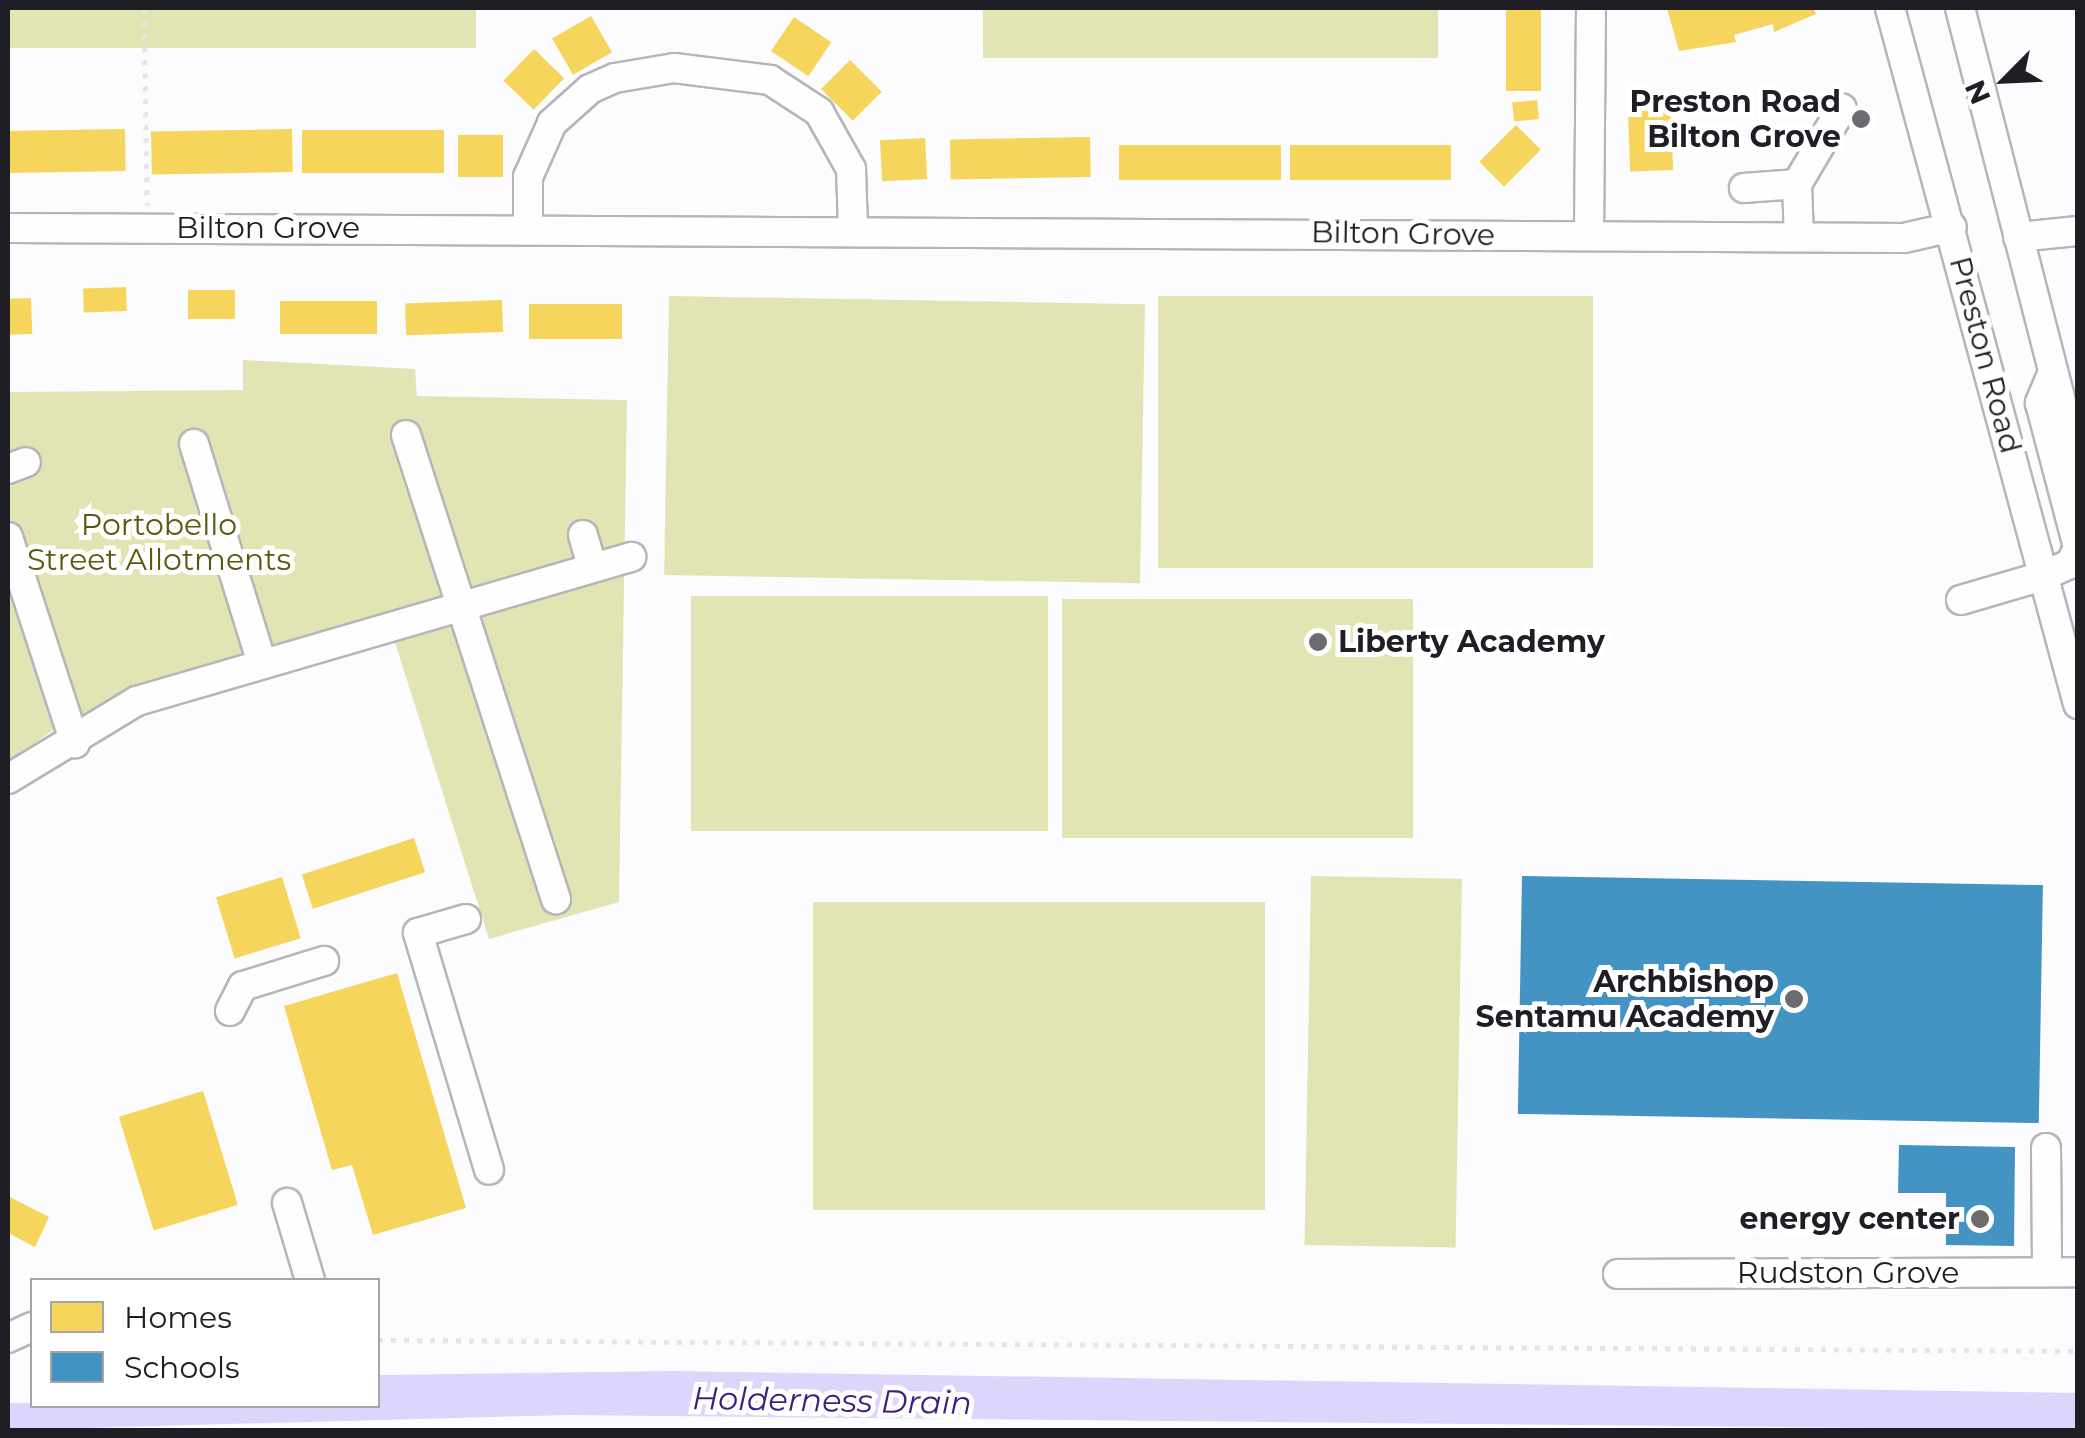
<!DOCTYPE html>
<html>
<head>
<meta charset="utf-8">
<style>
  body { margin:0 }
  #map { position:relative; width:2085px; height:1438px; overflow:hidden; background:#fcfbfd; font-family:Montserrat,sans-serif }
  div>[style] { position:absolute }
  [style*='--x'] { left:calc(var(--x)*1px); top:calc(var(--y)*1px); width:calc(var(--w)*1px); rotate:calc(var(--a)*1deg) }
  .green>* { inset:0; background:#e3e4b4; transform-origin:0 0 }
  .water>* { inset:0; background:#ddd5fb }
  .homes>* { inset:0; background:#f6d55c; transform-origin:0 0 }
  .schools>* { inset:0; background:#4393c3; transform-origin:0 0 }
  .path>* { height:5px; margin-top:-2.5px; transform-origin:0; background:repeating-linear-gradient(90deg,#e6e6e6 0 5px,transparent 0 13px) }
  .roads { filter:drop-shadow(2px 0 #b6b5b8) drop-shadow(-2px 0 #b6b5b8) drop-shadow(0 2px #b6b5b8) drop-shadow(0 -2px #b6b5b8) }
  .minor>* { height:28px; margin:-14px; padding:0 14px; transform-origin:14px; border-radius:14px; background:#fffeff }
  .dots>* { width:28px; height:28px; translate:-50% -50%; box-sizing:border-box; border:5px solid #fff; border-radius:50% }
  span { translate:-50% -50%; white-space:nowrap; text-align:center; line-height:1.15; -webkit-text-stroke:10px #fff; paint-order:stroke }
  .poi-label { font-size:30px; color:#1f1e24; font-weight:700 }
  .right { translate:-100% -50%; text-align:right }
  .left { translate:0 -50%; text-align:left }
  .street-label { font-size:30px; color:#1f1e24 }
  .park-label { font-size:30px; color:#5a5a0f }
  .water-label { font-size:32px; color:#411c7f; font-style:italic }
  .frame { position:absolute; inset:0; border:10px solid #1f1e24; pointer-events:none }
  .legend { position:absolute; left:30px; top:1278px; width:350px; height:130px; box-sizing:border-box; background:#fff; border:2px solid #a5a5a7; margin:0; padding:12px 18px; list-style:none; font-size:30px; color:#1f1e24 }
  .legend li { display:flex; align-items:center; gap:20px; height:50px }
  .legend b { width:50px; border:2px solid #a5a5a7 }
  .north { position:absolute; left:1955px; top:30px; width:100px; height:100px; -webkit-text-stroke:8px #fff; paint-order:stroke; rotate:246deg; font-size:28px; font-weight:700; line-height:40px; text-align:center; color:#1f1e24 }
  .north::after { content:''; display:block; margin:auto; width:35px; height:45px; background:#1f1e24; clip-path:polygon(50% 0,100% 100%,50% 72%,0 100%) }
</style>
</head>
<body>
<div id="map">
  <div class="green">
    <i style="left:8px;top:8px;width:468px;height:40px"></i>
    <i style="left:983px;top:8px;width:455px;height:50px"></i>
    <i style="left:669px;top:296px;width:476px;height:279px;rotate:1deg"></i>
    <i style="left:1158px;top:296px;width:435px;height:272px"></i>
    <i style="clip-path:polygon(243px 360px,415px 369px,417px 396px,627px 400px,619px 902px,489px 939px,393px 636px,64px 722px,8px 762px,8px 392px,243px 390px)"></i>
    <i style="left:691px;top:596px;width:357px;height:235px"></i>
    <i style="left:1062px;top:599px;width:351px;height:239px"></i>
    <i style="left:1311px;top:876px;width:151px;height:369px;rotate:1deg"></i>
    <i style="left:813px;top:902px;width:452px;height:308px"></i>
  </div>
  <div class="water">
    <i style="clip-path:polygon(673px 1371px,2077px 1393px,2078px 1430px,568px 1415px,8px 1430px,8px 1403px,378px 1406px,378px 1375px)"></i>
  </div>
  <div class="homes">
    <i style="left:1506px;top:8px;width:35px;height:83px"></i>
    <i style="clip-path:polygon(1667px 8px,1814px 8px,1816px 14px,1774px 32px,1773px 24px,1734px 35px,1736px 42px,1679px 51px)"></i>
    <i style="left:591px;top:16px;width:42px;height:45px;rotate:60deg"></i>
    <i style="left:794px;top:17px;width:45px;height:41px;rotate:34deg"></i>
    <i style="left:534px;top:49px;width:42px;height:44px;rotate:44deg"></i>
    <i style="left:850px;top:60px;width:45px;height:41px;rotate:45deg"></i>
    <i style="left:1537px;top:100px;width:19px;height:25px;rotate:84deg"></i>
    <i style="left:1671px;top:110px;width:60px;height:43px;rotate:88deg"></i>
    <i style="left:1516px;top:125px;width:35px;height:52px;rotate:45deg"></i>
    <i style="left:125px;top:129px;width:42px;height:117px;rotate:89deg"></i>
    <i style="left:292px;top:129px;width:43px;height:141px;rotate:89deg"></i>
    <i style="left:444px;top:130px;width:43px;height:142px;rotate:90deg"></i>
    <i style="left:458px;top:135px;width:45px;height:42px"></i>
    <i style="left:1090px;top:137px;width:40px;height:140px;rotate:89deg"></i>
    <i style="left:925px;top:138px;width:41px;height:45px;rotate:87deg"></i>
    <i style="left:1119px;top:145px;width:162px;height:35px"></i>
    <i style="left:1290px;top:145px;width:161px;height:35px"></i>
    <i style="left:126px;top:287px;width:24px;height:43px;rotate:88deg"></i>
    <i style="left:188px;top:290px;width:47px;height:29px"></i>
    <i style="left:31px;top:298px;width:36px;height:23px;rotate:88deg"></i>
    <i style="left:502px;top:300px;width:32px;height:97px;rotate:88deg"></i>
    <i style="left:377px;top:301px;width:33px;height:97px;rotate:90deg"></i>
    <i style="left:529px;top:304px;width:93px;height:35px"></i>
    <i style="left:414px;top:838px;width:36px;height:118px;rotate:72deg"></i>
    <i style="left:282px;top:877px;width:64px;height:69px;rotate:73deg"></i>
    <i style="clip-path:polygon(397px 973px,466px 1208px,373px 1235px,352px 1165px,332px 1170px,284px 1006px)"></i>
    <i style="left:203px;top:1091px;width:119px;height:88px;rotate:73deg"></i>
    <i style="clip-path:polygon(8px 1196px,49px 1217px,35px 1247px,8px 1233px)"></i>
  </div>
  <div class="schools">
    <i style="left:1522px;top:876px;width:521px;height:238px;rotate:1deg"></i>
    <i style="clip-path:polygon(1899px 1145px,2015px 1147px,2014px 1246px,1946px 1245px,1946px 1193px,1898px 1193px)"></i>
  </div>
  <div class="path">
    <i style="--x:144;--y:8;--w:197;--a:89.1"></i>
    <i style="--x:378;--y:1340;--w:1700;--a:0.37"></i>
  </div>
  <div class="roads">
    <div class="minor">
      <i style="--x:1890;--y:8;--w:721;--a:74.88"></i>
      <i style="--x:1960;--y:8;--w:474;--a:75.6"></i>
      <i style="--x:1744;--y:188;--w:53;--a:-4.3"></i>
      <i style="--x:8;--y:228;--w:1896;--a:0.3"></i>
      <i style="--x:1904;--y:238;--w:49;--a:-12.9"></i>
      <i style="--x:528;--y:230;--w:53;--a:-90"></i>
      <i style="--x:528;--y:177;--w:59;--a:-66"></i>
      <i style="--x:552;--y:123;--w:51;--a:-41.8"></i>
      <i style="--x:590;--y:89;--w:27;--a:-24"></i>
      <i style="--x:615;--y:78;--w:60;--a:-9.6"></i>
      <i style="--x:674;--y:68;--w:97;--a:7.1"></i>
      <i style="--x:770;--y:80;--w:59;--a:33.1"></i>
      <i style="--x:819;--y:112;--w:65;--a:60.7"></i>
      <i style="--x:851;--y:169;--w:59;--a:88.1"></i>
      <i style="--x:1589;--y:236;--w:228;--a:-89.5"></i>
      <i style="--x:1799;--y:237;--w:53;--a:-92.2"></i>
      <i style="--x:1797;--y:184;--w:88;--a:-59.4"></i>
      <i style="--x:2018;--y:237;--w:60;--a:-5.7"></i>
      <i style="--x:2053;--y:372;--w:34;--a:113"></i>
      <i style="--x:2040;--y:403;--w:149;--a:75.2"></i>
      <i style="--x:406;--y:435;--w:488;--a:72.1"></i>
      <i style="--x:194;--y:444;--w:227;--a:72.8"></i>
      <i style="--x:8;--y:469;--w:19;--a:-21"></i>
      <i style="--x:583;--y:535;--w:32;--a:74"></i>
      <i style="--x:8;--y:537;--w:217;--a:72"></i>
      <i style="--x:1961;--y:600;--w:85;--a:-16.3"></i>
      <i style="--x:2043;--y:576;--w:30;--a:-24"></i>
      <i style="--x:2070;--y:564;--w:18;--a:-63"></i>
      <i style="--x:8;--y:779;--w:151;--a:-31.2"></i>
      <i style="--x:137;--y:701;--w:515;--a:-16.25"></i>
      <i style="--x:466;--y:919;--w:50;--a:163.7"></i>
      <i style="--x:418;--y:933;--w:247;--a:73.3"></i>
      <i style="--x:230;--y:1011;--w:28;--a:-63"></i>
      <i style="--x:243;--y:986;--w:85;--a:-17.2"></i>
      <i style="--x:2046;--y:1148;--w:124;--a:89.5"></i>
      <i style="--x:287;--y:1203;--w:80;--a:73.4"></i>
      <i style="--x:1618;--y:1274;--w:460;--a:-0.2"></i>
      <i style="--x:8;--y:1338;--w:26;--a:-25"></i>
    </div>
  </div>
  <div class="dots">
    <i style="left:1861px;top:119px;background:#6c6b70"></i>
    <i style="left:1318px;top:642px;background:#6c6b70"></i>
    <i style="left:1794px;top:999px;background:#6c6b70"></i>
    <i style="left:1980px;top:1219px;background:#6c6b70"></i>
  </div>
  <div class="poi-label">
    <span class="right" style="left:1841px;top:119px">Preston Road<br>Bilton Grove</span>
    <span class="left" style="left:1338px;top:642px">Liberty Academy</span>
    <span class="right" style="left:1774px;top:999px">Archbishop<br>Sentamu Academy</span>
    <span class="right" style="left:1960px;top:1219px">energy center</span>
  </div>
  <div class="street-label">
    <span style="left:268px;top:228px">Bilton Grove</span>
    <span style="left:1403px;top:234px;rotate:1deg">Bilton Grove</span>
    <span style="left:1985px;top:355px;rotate:75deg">Preston Road</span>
    <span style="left:1848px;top:1273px">Rudston Grove</span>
  </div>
  <div class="park-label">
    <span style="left:159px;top:542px">Portobello<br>Street Allotments</span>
  </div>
  <div class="water-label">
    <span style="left:832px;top:1401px;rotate:1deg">Holderness Drain</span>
  </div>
  <div class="frame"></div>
  <ul class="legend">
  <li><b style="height:28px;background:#f6d55c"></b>Homes</li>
  <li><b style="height:28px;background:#4393c3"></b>Schools</li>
  </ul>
  <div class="north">N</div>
</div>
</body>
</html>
